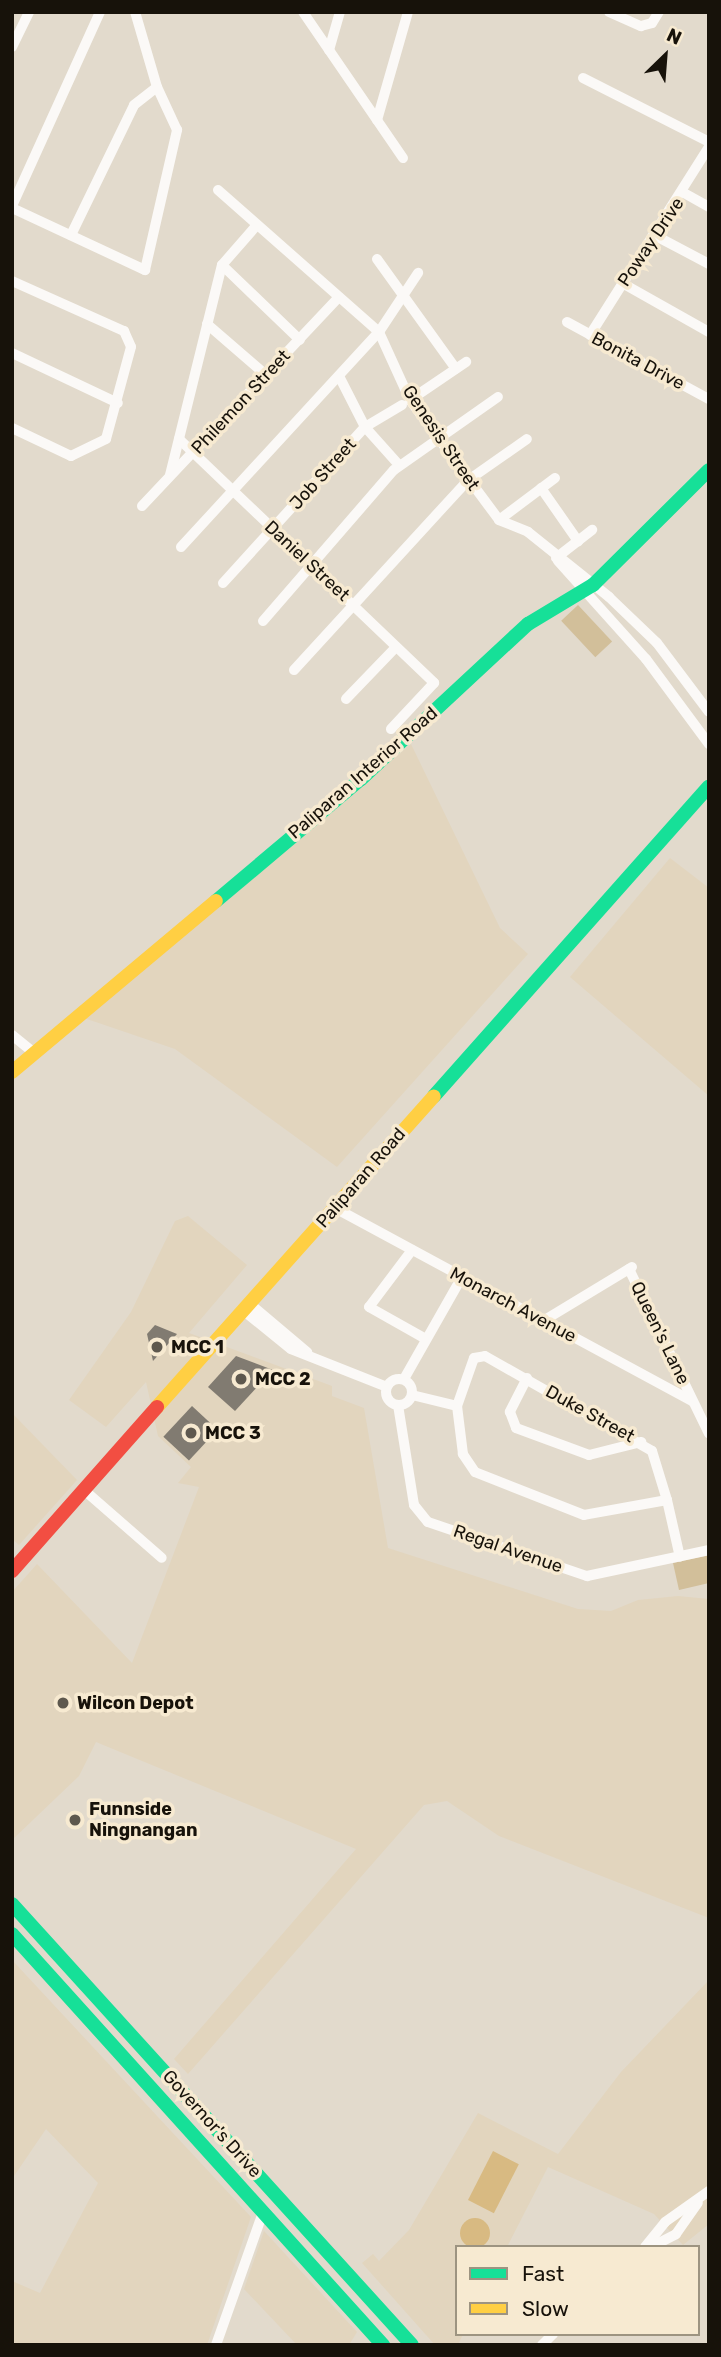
<!DOCTYPE html>
<html>
<head>
<meta charset="utf-8">
<style>
  body { margin:0 }
  #map { position:relative; width:721px; height:2357px; overflow:hidden; background:#e2dacc; font-family:Rubik,sans-serif }
  div>[style] { position:absolute }
  [style*='--x'] { left:calc(var(--x)*1px); top:calc(var(--y)*1px); width:calc(var(--w)*1px); rotate:calc(var(--a)*1deg) }
  .built>* { inset:0; background:#e2d5be }
  .green>* { inset:0; background:#d2bf9a; transform-origin:0 0 }
  .water>* { inset:0; background:#d8ba82; transform-origin:0 0 }
  .round { border-radius:50% }
  .building>* { inset:0; background:#817b71; transform-origin:0 0 }
  .street>* { height:10px; margin:-5px; padding:0 5px; transform-origin:5px; border-radius:5px; background:#fbf9f7 }
  .street>.ring { margin:-5px; padding:0; box-sizing:content-box; background:none; border:10px solid #fbf9f7; border-radius:50% }
  .fast>* { height:14px; margin:-7px; padding:0 7px; transform-origin:7px; border-radius:7px; background:#16e098 }
  .slow>* { height:14px; margin:-7px; padding:0 7px; transform-origin:7px; border-radius:7px; background:#ffcf43 }
  .jam>* { height:14px; margin:-7px; padding:0 7px; transform-origin:7px; border-radius:7px; background:#f24e42 }
  .dots>* { width:19px; height:19px; translate:-50% -50%; box-sizing:border-box; border:4px solid #f7ead1; border-radius:50% }
  span { translate:-50% -50%; white-space:nowrap; text-align:center; line-height:1.15; -webkit-text-stroke:7px #f7ead1; paint-order:stroke }
  .street-label { font-size:18px; color:#17120a }
  .poi-label { font-size:18px; color:#17120a; font-weight:700 }
  .left { translate:0 -50%; text-align:left }
  .frame { position:absolute; inset:0; border:14px solid #17120a; pointer-events:none }
  .legend { position:absolute; left:455px; top:2245px; width:245px; height:91px; box-sizing:border-box; background:#f7ead1; border:2px solid #9d9481; margin:0; padding:9px 12px; list-style:none; font-size:21px; color:#17120a }
  .legend li { display:flex; align-items:center; gap:14px; height:35px }
  .legend b { width:35px; border:2px solid #9d9481 }
  .north { position:absolute; left:630px; top:21px; width:70px; height:70px; -webkit-text-stroke:5px #f7ead1; paint-order:stroke; rotate:25deg; font-size:19px; font-weight:700; line-height:28px; text-align:center; color:#17120a }
  .north::after { content:''; display:block; margin:auto; width:24px; height:32px; background:#17120a; clip-path:polygon(50% 0,100% 100%,50% 72%,0 100%) }
</style>
</head>
<body>
<div id="map">
  <div class="built">
    <i style="clip-path:polygon(411px 744px,500px 928px,528px 954px,337px 1167px,175px 1049px,81px 1017px)"></i>
    <i style="clip-path:polygon(670px 858px,709px 888px,709px 1096px,570px 977px)"></i>
    <i style="clip-path:polygon(188px 1216px,247px 1265px,189px 1333px,332px 1386px,332px 1396px,364px 1408px,388px 1548px,578px 1609px,611px 1611px,638px 1600px,678px 1596px,709px 1599px,709px 1918px,499px 1836px,447px 1801px,424px 1805px,188px 2074px,174px 2059px,356px 1849px,96px 1742px,79px 1776px,12px 1840px,12px 1592px,37px 1564px,132px 1663px,199px 1487px,178px 1483px,191px 1467px,158px 1436px,146px 1382px,106px 1427px,69px 1400px,131px 1312px,175px 1221px)"></i>
    <i style="clip-path:polygon(12px 1413px,77px 1480px,19px 1545px,12px 1539px)"></i>
    <i style="clip-path:polygon(12px 1960px,251px 2217px,207px 2345px,12px 2345px,12px 2281px,40px 2293px,98px 2183px,46px 2129px,12px 2179px)"></i>
    <i style="clip-path:polygon(709px 1980px,709px 2224px,683px 2245px,654px 2214px,548px 2167px,507px 2247px,457px 2247px,457px 2334px,463px 2334px,458px 2345px,435px 2345px,362px 2263px,373px 2254px,379px 2261px,409px 2230px,478px 2113px,558px 2154px,621px 2072px)"></i>
    <i style="clip-path:polygon(264px 2231px,357px 2332px,349px 2345px,297px 2345px,244px 2289px)"></i>
  </div>
  <div class="green">
    <i style="left:578px;top:605px;width:50px;height:23px;rotate:47deg"></i>
    <i style="clip-path:polygon(709px 1555px,709px 1583px,679px 1590px,673px 1563px)"></i>
  </div>
  <div class="water">
    <i style="left:493px;top:2151px;width:29px;height:55px;rotate:27deg"></i>
    <i class="round" style="left:460px;top:2218px;width:30px;height:30px"></i>
  </div>
  <div class="building">
    <i style="clip-path:polygon(155px 1325px,177px 1334px,153px 1361px,147px 1334px)"></i>
    <i style="clip-path:polygon(236px 1356px,273px 1370px,235px 1411px,208px 1387px)"></i>
    <i style="left:192px;top:1406px;width:35px;height:42px;rotate:43deg"></i>
  </div>
  <div class="street">
    <i style="--x:303;--y:12;--w:177;--a:55.6"></i>
    <i style="--x:609;--y:12;--w:35;--a:24"></i>
    <i style="--x:641;--y:26;--w:11;--a:-15"></i>
    <i style="--x:652;--y:23;--w:13;--a:-58"></i>
    <i style="--x:12;--y:47;--w:39;--a:-64"></i>
    <i style="--x:329;--y:50;--w:40;--a:-74"></i>
    <i style="--x:583;--y:78;--w:141;--a:26.9"></i>
    <i style="--x:377;--y:120;--w:112;--a:-74"></i>
    <i style="--x:218;--y:190;--w:215;--a:41.4"></i>
    <i style="--x:379;--y:332;--w:75;--a:65.5"></i>
    <i style="--x:410;--y:400;--w:149;--a:53.4"></i>
    <i style="--x:499;--y:520;--w:31;--a:22"></i>
    <i style="--x:528;--y:532;--w:104;--a:38.7"></i>
    <i style="--x:609;--y:597;--w:66;--a:43.8"></i>
    <i style="--x:657;--y:643;--w:86;--a:53"></i>
    <i style="--x:684;--y:193;--w:29;--a:29"></i>
    <i style="--x:12;--y:206;--w:213;--a:-65.6"></i>
    <i style="--x:12;--y:208;--w:147;--a:25"></i>
    <i style="--x:145;--y:270;--w:144;--a:-77.1"></i>
    <i style="--x:177;--y:130;--w:47;--a:-114.9"></i>
    <i style="--x:157;--y:87;--w:78;--a:-106.3"></i>
    <i style="--x:71;--y:235;--w:144;--a:-64.1"></i>
    <i style="--x:134;--y:105;--w:29;--a:-38"></i>
    <i style="--x:656;--y:236;--w:60;--a:27.8"></i>
    <i style="--x:377;--y:259;--w:135;--a:54.3"></i>
    <i style="--x:222;--y:265;--w:108;--a:43.9"></i>
    <i style="--x:12;--y:281;--w:123;--a:24.1"></i>
    <i style="--x:124;--y:331;--w:17;--a:66"></i>
    <i style="--x:131;--y:347;--w:95;--a:105.2"></i>
    <i style="--x:106;--y:439;--w:39;--a:154"></i>
    <i style="--x:71;--y:456;--w:65;--a:-154.6"></i>
    <i style="--x:622;--y:283;--w:100;--a:29.4"></i>
    <i style="--x:567;--y:322;--w:162;--a:28.5"></i>
    <i style="--x:207;--y:324;--w:78;--a:40.8"></i>
    <i style="--x:590;--y:335;--w:222;--a:-57.7"></i>
    <i style="--x:12;--y:353;--w:117;--a:25.3"></i>
    <i style="--x:339;--y:376;--w:57;--a:63"></i>
    <i style="--x:365;--y:427;--w:51;--a:48.2"></i>
    <i style="--x:410;--y:400;--w:68;--a:-34.2"></i>
    <i style="--x:179;--y:439;--w:353;--a:43.7"></i>
    <i style="--x:434;--y:683;--w:63;--a:133.1"></i>
    <i style="--x:170;--y:475;--w:216;--a:-76.1"></i>
    <i style="--x:222;--y:265;--w:52;--a:-48.9"></i>
    <i style="--x:541;--y:488;--w:65;--a:55.1"></i>
    <i style="--x:142;--y:506;--w:287;--a:-46.7"></i>
    <i style="--x:499;--y:520;--w:70;--a:-36.9"></i>
    <i style="--x:181;--y:547;--w:292;--a:-47.4"></i>
    <i style="--x:379;--y:332;--w:71;--a:-56.5"></i>
    <i style="--x:556;--y:558;--w:46;--a:-37.9"></i>
    <i style="--x:558;--y:561;--w:132;--a:48.1"></i>
    <i style="--x:646;--y:659;--w:106;--a:53.5"></i>
    <i style="--x:223;--y:583;--w:211;--a:-47.7"></i>
    <i style="--x:365;--y:427;--w:43;--a:-30.7"></i>
    <i style="--x:263;--y:621;--w:200;--a:-49.1"></i>
    <i style="--x:394;--y:470;--w:127;--a:-35.1"></i>
    <i style="--x:294;--y:670;--w:256;--a:-47.5"></i>
    <i style="--x:467;--y:481;--w:73;--a:-35"></i>
    <i style="--x:346;--y:699;--w:72;--a:-46.1"></i>
    <i style="--x:12;--y:1035;--w:27;--a:39"></i>
    <i style="--x:335;--y:1208;--w:406;--a:28.4"></i>
    <i style="--x:412;--y:1250;--w:71;--a:127"></i>
    <i style="--x:369;--y:1307;--w:63;--a:29.4"></i>
    <i style="--x:629;--y:1269;--w:183;--a:64.1"></i>
    <i style="--x:250;--y:1304;--w:75;--a:40.1"></i>
    <i style="--x:244;--y:1311;--w:60;--a:39"></i>
    <i style="--x:291;--y:1349;--w:103;--a:21.6"></i>
    <i style="--x:543;--y:1321;--w:104;--a:-31.2"></i>
    <i style="--x:527;--y:1378;--w:38;--a:117"></i>
    <i style="--x:510;--y:1412;--w:17;--a:69"></i>
    <i style="--x:516;--y:1428;--w:78;--a:20.3"></i>
    <i style="--x:589;--y:1455;--w:54;--a:-14"></i>
    <i class="ring" style="left:386px;top:1379px;width:16px;height:16px"></i>
    <i style="--x:404;--y:1379;--w:117;--a:-60.4"></i>
    <i style="--x:412;--y:1395;--w:46;--a:13.7"></i>
    <i style="--x:398;--y:1405;--w:101;--a:80.9"></i>
    <i style="--x:414;--y:1505;--w:22;--a:51"></i>
    <i style="--x:428;--y:1522;--w:168;--a:18.8"></i>
    <i style="--x:587;--y:1576;--w:125;--a:-12"></i>
    <i style="--x:84;--y:1490;--w:103;--a:41.1"></i>
    <i style="--x:667;--y:1500;--w:84;--a:169.8"></i>
    <i style="--x:584;--y:1515;--w:117;--a:-158.5"></i>
    <i style="--x:475;--y:1472;--w:22;--a:-124"></i>
    <i style="--x:463;--y:1454;--w:48;--a:-97.1"></i>
    <i style="--x:457;--y:1406;--w:51;--a:-70.5"></i>
    <i style="--x:474;--y:1358;--w:11;--a:-10"></i>
    <i style="--x:485;--y:1356;--w:192;--a:29.6"></i>
    <i style="--x:652;--y:1451;--w:51;--a:73"></i>
    <i style="--x:667;--y:1500;--w:58;--a:77.2"></i>
    <i style="--x:645;--y:2247;--w:32;--a:-51"></i>
    <i style="--x:665;--y:2222;--w:54;--a:-35.2"></i>
    <i style="--x:651;--y:2247;--w:28;--a:-27"></i>
    <i style="--x:676;--y:2234;--w:38;--a:-55"></i>
    <i style="--x:216;--y:2345;--w:141;--a:-70.5"></i>
    <i style="--x:542;--y:2345;--w:16;--a:-45"></i>
  </div>
  <div class="fast">
    <i style="--x:216;--y:901;--w:189;--a:-40.1"></i>
    <i style="--x:361;--y:779;--w:228;--a:-42.9"></i>
    <i style="--x:528;--y:624;--w:76;--a:-31"></i>
    <i style="--x:593;--y:585;--w:163;--a:-44.8"></i>
    <i style="--x:434;--y:1096;--w:414;--a:-48.4"></i>
    <i style="--x:12;--y:1904;--w:595;--a:47.79"></i>
    <i style="--x:12;--y:1934;--w:554;--a:47.93"></i>
  </div>
  <div class="slow">
    <i style="--x:12;--y:1072;--w:266;--a:-40"></i>
    <i style="--x:157;--y:1407;--w:416;--a:-48.3"></i>
  </div>
  <div class="jam">
    <i style="--x:12;--y:1571;--w:219;--a:-48.5"></i>
  </div>
  <div class="dots">
    <i style="left:157px;top:1347px;background:#5e584e"></i>
    <i style="left:241px;top:1379px;background:#5e584e"></i>
    <i style="left:191px;top:1433px;background:#5e584e"></i>
    <i style="left:63px;top:1703px;background:#5e584e"></i>
    <i style="left:75px;top:1820px;background:#5e584e"></i>
  </div>
  <div class="street-label">
    <span style="left:651px;top:242px;rotate:-56deg">Poway Drive</span>
    <span style="left:638px;top:361px;rotate:28deg">Bonita Drive</span>
    <span style="left:241px;top:402px;rotate:-47deg">Philemon Street</span>
    <span style="left:441px;top:438px;rotate:56deg">Genesis Street</span>
    <span style="left:323px;top:474px;rotate:-48deg">Job Street</span>
    <span style="left:307px;top:561px;rotate:43deg">Daniel Street</span>
    <span style="left:363px;top:773px;rotate:-41deg">Paliparan Interior Road</span>
    <span style="left:361px;top:1178px;rotate:-49deg">Paliparan Road</span>
    <span style="left:513px;top:1305px;rotate:28deg">Monarch Avenue</span>
    <span style="left:660px;top:1333px;rotate:64deg">Queen's Lane</span>
    <span style="left:590px;top:1414px;rotate:29deg">Duke Street</span>
    <span style="left:508px;top:1549px;rotate:19deg">Regal Avenue</span>
    <span style="left:212px;top:2124px;rotate:48deg">Governor's Drive</span>
  </div>
  <div class="poi-label">
    <span class="left" style="left:171px;top:1347px">MCC 1</span>
    <span class="left" style="left:255px;top:1379px">MCC 2</span>
    <span class="left" style="left:205px;top:1433px">MCC 3</span>
    <span class="left" style="left:77px;top:1703px">Wilcon Depot</span>
    <span class="left" style="left:89px;top:1820px">Funnside<br>Ningnangan</span>
  </div>
  <div class="frame"></div>
  <ul class="legend">
  <li><b style="height:9px;background:#16e098"></b>Fast</li>
  <li><b style="height:9px;background:#ffcf43"></b>Slow</li>
  </ul>
  <div class="north">N</div>
</div>
</body>
</html>
